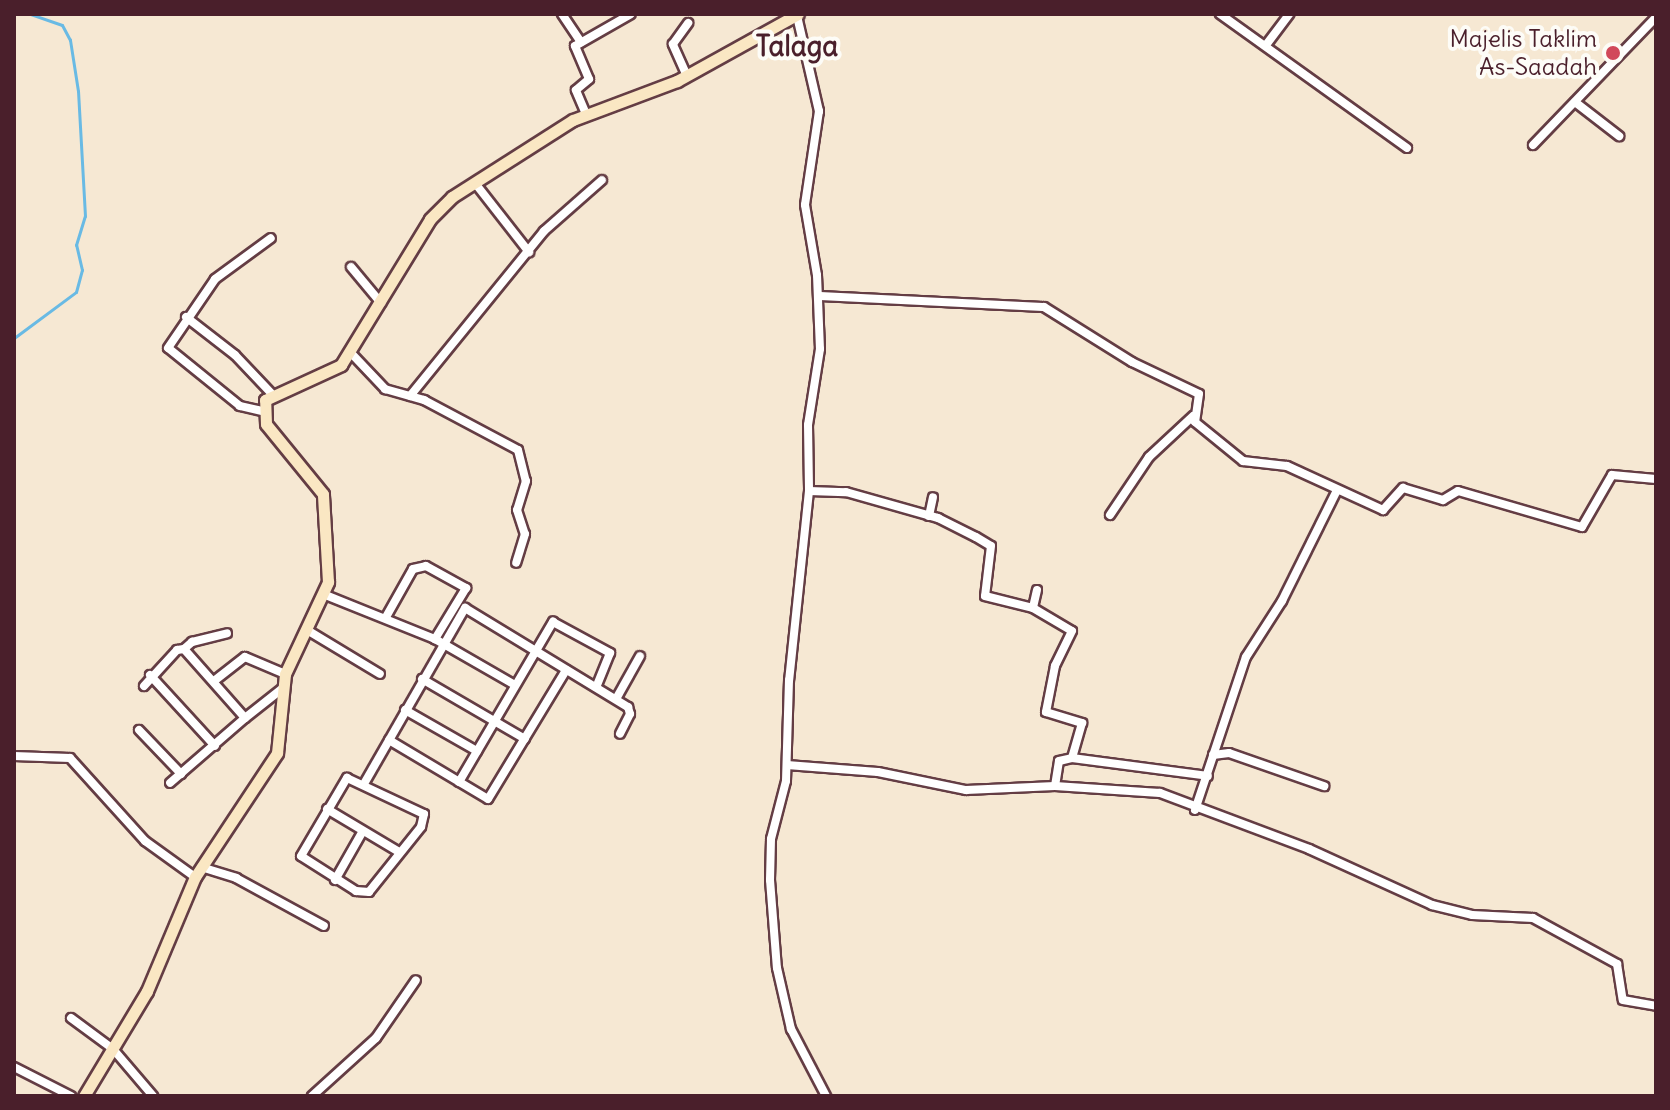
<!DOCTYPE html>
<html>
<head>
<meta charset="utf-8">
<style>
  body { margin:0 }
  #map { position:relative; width:1670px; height:1110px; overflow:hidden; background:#f6e8d3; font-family:Delius,sans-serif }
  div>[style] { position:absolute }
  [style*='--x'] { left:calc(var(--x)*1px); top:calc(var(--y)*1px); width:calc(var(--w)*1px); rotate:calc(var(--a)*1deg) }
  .stream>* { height:3px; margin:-1.5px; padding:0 1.5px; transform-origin:1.5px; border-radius:1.5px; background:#69bae4 }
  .roads { filter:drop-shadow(2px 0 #643d44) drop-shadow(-2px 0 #643d44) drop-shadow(0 2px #643d44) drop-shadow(0 -2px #643d44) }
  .street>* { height:8px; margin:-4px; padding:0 4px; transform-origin:4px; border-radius:4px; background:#fff }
  .secondary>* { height:11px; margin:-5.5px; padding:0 5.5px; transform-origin:5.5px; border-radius:5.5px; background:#fae7c3 }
  .dots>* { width:22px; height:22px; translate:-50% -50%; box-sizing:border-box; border:4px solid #fdfcf7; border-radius:50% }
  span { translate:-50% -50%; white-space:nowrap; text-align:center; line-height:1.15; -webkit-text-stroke:8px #fdfcf7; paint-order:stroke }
  .poi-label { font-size:24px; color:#4a1f2b }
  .right { translate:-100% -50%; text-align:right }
  .quarter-label { font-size:28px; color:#4a1f2b; font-weight:700 }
  .frame { position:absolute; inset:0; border:16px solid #4a1f2b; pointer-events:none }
</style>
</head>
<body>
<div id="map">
  <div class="stream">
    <i style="--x:14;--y:338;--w:77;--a:-36.6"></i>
    <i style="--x:76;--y:292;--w:23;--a:-75"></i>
    <i style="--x:82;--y:270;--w:26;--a:-103"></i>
    <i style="--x:76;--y:245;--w:30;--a:-73"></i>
    <i style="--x:85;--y:216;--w:125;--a:-93.2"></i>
    <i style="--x:78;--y:91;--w:52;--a:-98.9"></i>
    <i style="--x:70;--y:40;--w:17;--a:-118"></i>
    <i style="--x:62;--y:25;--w:34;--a:-161"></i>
  </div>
  <div class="roads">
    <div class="street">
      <i style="--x:562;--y:14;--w:34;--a:56"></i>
      <i style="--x:1220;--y:14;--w:230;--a:35.6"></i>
      <i style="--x:797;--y:16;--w:98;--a:77"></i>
      <i style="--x:819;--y:111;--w:95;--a:98.5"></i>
      <i style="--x:805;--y:205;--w:71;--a:80.3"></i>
      <i style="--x:817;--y:275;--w:74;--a:87.7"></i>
      <i style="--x:820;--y:349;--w:77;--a:99"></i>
      <i style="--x:808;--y:425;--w:66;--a:89.1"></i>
      <i style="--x:809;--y:491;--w:190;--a:96"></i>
      <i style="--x:789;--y:680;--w:101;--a:91.7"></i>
      <i style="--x:786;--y:781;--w:60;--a:104.5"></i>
      <i style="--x:771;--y:839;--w:41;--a:91.4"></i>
      <i style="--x:770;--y:880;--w:88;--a:85.5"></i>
      <i style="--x:777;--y:968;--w:63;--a:77.1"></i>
      <i style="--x:791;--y:1029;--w:76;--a:62.4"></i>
      <i style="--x:1266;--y:45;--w:39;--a:-53"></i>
      <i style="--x:687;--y:76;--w:35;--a:-114"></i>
      <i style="--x:673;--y:44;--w:26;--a:-54"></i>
      <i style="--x:1575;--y:102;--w:56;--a:37.7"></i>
      <i style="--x:586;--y:114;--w:26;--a:-113"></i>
      <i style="--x:576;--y:90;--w:17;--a:-40"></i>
      <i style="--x:589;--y:79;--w:36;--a:-113"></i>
      <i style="--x:575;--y:46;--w:64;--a:-29.7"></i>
      <i style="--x:1533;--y:145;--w:178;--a:-46.1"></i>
      <i style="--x:475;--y:183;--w:88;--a:52"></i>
      <i style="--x:351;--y:267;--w:47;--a:50.2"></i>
      <i style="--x:819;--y:296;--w:225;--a:2.8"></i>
      <i style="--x:1044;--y:307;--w:104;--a:32"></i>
      <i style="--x:1132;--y:362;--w:74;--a:25.5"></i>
      <i style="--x:1199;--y:394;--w:28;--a:98"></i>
      <i style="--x:1195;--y:422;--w:62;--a:39.1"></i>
      <i style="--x:1243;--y:461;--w:44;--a:6.5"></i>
      <i style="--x:1287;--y:466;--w:106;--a:24.6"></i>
      <i style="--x:1383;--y:510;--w:30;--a:-48"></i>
      <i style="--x:1403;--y:488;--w:42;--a:16.7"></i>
      <i style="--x:1443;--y:500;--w:17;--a:-31"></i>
      <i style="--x:1458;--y:491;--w:129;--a:16.2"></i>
      <i style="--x:1582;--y:527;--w:60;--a:-60"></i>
      <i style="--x:1612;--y:475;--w:44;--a:5.2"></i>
      <i style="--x:186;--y:317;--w:62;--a:37.8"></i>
      <i style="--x:235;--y:355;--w:52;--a:46.5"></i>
      <i style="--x:351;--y:353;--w:50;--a:46.6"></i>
      <i style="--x:385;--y:389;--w:41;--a:15.8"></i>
      <i style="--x:424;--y:400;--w:106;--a:28"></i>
      <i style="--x:518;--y:450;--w:32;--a:76"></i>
      <i style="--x:526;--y:481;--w:30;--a:107"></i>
      <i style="--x:517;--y:510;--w:25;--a:72"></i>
      <i style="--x:525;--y:534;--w:30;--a:107"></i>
      <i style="--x:410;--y:396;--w:213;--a:-50.9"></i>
      <i style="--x:544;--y:231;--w:77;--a:-41.3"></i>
      <i style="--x:262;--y:411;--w:23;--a:-167"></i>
      <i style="--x:240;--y:406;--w:92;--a:-141.1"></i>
      <i style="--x:168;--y:348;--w:83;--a:-55.7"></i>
      <i style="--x:215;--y:279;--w:69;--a:-36.2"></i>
      <i style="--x:809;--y:491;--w:37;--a:2"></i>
      <i style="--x:846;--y:492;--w:96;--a:15.8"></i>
      <i style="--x:938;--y:518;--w:42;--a:26.6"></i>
      <i style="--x:976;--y:537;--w:17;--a:31"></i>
      <i style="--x:991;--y:546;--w:50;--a:96.8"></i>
      <i style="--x:985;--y:596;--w:49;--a:14"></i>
      <i style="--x:1110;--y:515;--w:70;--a:-56.1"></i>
      <i style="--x:1149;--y:457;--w:60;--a:-43"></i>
      <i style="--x:929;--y:516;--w:19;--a:-78"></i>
      <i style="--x:1037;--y:590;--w:18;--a:103"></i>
      <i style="--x:1033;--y:608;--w:45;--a:30.5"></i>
      <i style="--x:1072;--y:631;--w:39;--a:116"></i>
      <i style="--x:1055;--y:666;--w:47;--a:101.1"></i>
      <i style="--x:1046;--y:712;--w:38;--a:17"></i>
      <i style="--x:1082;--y:723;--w:36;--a:106"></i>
      <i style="--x:323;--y:594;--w:121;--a:21.9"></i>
      <i style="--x:435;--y:639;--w:92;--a:29.9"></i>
      <i style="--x:386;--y:617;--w:55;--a:-60.6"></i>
      <i style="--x:413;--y:569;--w:13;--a:-13"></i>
      <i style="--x:426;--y:566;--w:46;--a:28.8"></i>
      <i style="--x:466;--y:588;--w:60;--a:121.3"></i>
      <i style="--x:307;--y:630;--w:85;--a:31.1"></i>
      <i style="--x:184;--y:649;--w:11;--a:-41"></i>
      <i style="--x:192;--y:642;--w:36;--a:-14"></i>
      <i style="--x:150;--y:675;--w:96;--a:47.5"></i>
      <i style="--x:422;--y:679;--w:119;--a:30.2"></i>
      <i style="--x:214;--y:681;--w:39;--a:-38"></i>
      <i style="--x:245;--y:657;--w:43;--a:23"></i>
      <i style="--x:144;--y:686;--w:49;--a:-47.5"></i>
      <i style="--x:177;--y:650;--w:7;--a:-8"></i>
      <i style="--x:184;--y:649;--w:92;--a:48.5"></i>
      <i style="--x:245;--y:718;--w:99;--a:139.1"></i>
      <i style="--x:616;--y:699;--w:49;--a:-60.8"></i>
      <i style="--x:405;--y:710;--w:83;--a:29.7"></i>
      <i style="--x:245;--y:718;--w:48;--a:-38.3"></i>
      <i style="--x:139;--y:730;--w:61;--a:46.3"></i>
      <i style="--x:389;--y:740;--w:115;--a:30.8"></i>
      <i style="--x:488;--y:799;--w:151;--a:-58.8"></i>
      <i style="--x:1213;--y:755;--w:16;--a:-7"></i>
      <i style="--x:1229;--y:753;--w:101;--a:19.2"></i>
      <i style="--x:14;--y:756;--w:56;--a:2"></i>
      <i style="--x:70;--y:758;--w:112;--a:47.9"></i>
      <i style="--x:145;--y:841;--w:62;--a:35.8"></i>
      <i style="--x:787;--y:765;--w:91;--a:4.4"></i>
      <i style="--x:878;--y:772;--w:90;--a:11.6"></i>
      <i style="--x:966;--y:790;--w:89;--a:-2.6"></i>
      <i style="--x:1055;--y:786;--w:105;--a:3.8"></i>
      <i style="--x:1160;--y:793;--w:159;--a:20.6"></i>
      <i style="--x:1309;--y:849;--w:135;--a:24.5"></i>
      <i style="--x:1432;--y:905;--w:41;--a:14"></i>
      <i style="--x:1472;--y:915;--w:61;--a:2.8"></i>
      <i style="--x:1533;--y:918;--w:96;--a:28.7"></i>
      <i style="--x:1617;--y:964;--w:36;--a:81"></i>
      <i style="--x:1623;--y:1000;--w:34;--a:10"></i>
      <i style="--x:347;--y:778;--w:85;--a:25.1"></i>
      <i style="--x:424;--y:814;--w:13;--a:103"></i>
      <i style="--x:421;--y:827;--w:83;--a:128.7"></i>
      <i style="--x:369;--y:892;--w:13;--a:-176"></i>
      <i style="--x:356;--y:891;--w:65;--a:-147.5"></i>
      <i style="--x:301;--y:856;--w:91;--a:-59.5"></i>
      <i style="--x:365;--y:782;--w:201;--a:-60.1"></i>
      <i style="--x:465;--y:608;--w:191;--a:31.3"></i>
      <i style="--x:628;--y:707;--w:7;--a:74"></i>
      <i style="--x:630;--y:714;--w:22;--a:117"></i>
      <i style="--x:459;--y:782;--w:186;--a:-59.6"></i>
      <i style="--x:553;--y:622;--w:65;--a:28.5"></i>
      <i style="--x:610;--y:653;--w:37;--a:112"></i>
      <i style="--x:1055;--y:786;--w:25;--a:-81"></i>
      <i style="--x:1059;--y:761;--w:13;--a:-13"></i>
      <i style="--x:1072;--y:758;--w:137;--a:7.5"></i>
      <i style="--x:327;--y:809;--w:84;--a:30.8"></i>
      <i style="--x:1195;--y:810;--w:161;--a:-71.6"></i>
      <i style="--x:1246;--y:657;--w:67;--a:-57.3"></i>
      <i style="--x:1282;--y:601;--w:124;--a:-63.6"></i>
      <i style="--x:201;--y:867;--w:37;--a:17"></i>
      <i style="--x:236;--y:878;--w:100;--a:28.6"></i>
      <i style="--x:335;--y:880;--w:56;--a:-60.3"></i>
      <i style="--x:71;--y:1018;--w:52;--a:36.4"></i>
      <i style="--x:113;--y:1049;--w:62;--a:49.6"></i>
      <i style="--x:14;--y:1067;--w:64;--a:27"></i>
      <i style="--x:312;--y:1096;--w:86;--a:-42.2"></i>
      <i style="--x:376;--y:1038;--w:70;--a:-55.4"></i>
    </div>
    <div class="secondary">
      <i style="--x:84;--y:1096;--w:122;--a:-59"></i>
      <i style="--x:147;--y:991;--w:124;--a:-67.2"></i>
      <i style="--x:195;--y:877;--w:149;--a:-56.5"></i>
      <i style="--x:277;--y:753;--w:79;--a:-84.2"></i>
      <i style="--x:285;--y:674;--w:102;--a:-64.9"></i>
      <i style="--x:328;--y:582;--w:88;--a:-93.3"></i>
      <i style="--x:323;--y:494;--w:90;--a:-129.2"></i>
      <i style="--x:266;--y:424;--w:24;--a:-92"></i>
      <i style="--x:265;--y:400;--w:84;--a:-24.7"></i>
      <i style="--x:341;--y:365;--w:171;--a:-58.6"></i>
      <i style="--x:430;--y:219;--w:31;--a:-45"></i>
      <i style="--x:452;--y:197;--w:143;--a:-32.5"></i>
      <i style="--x:573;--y:120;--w:111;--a:-20.6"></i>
      <i style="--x:677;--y:81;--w:138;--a:-29"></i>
    </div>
  </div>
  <div class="dots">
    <i style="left:1613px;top:53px;background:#d1495b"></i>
  </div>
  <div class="poi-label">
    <span class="right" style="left:1597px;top:53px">Majelis Taklim<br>As-Saadah</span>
  </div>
  <div class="quarter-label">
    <span style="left:797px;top:46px">Talaga</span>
  </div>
  <div class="frame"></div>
</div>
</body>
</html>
